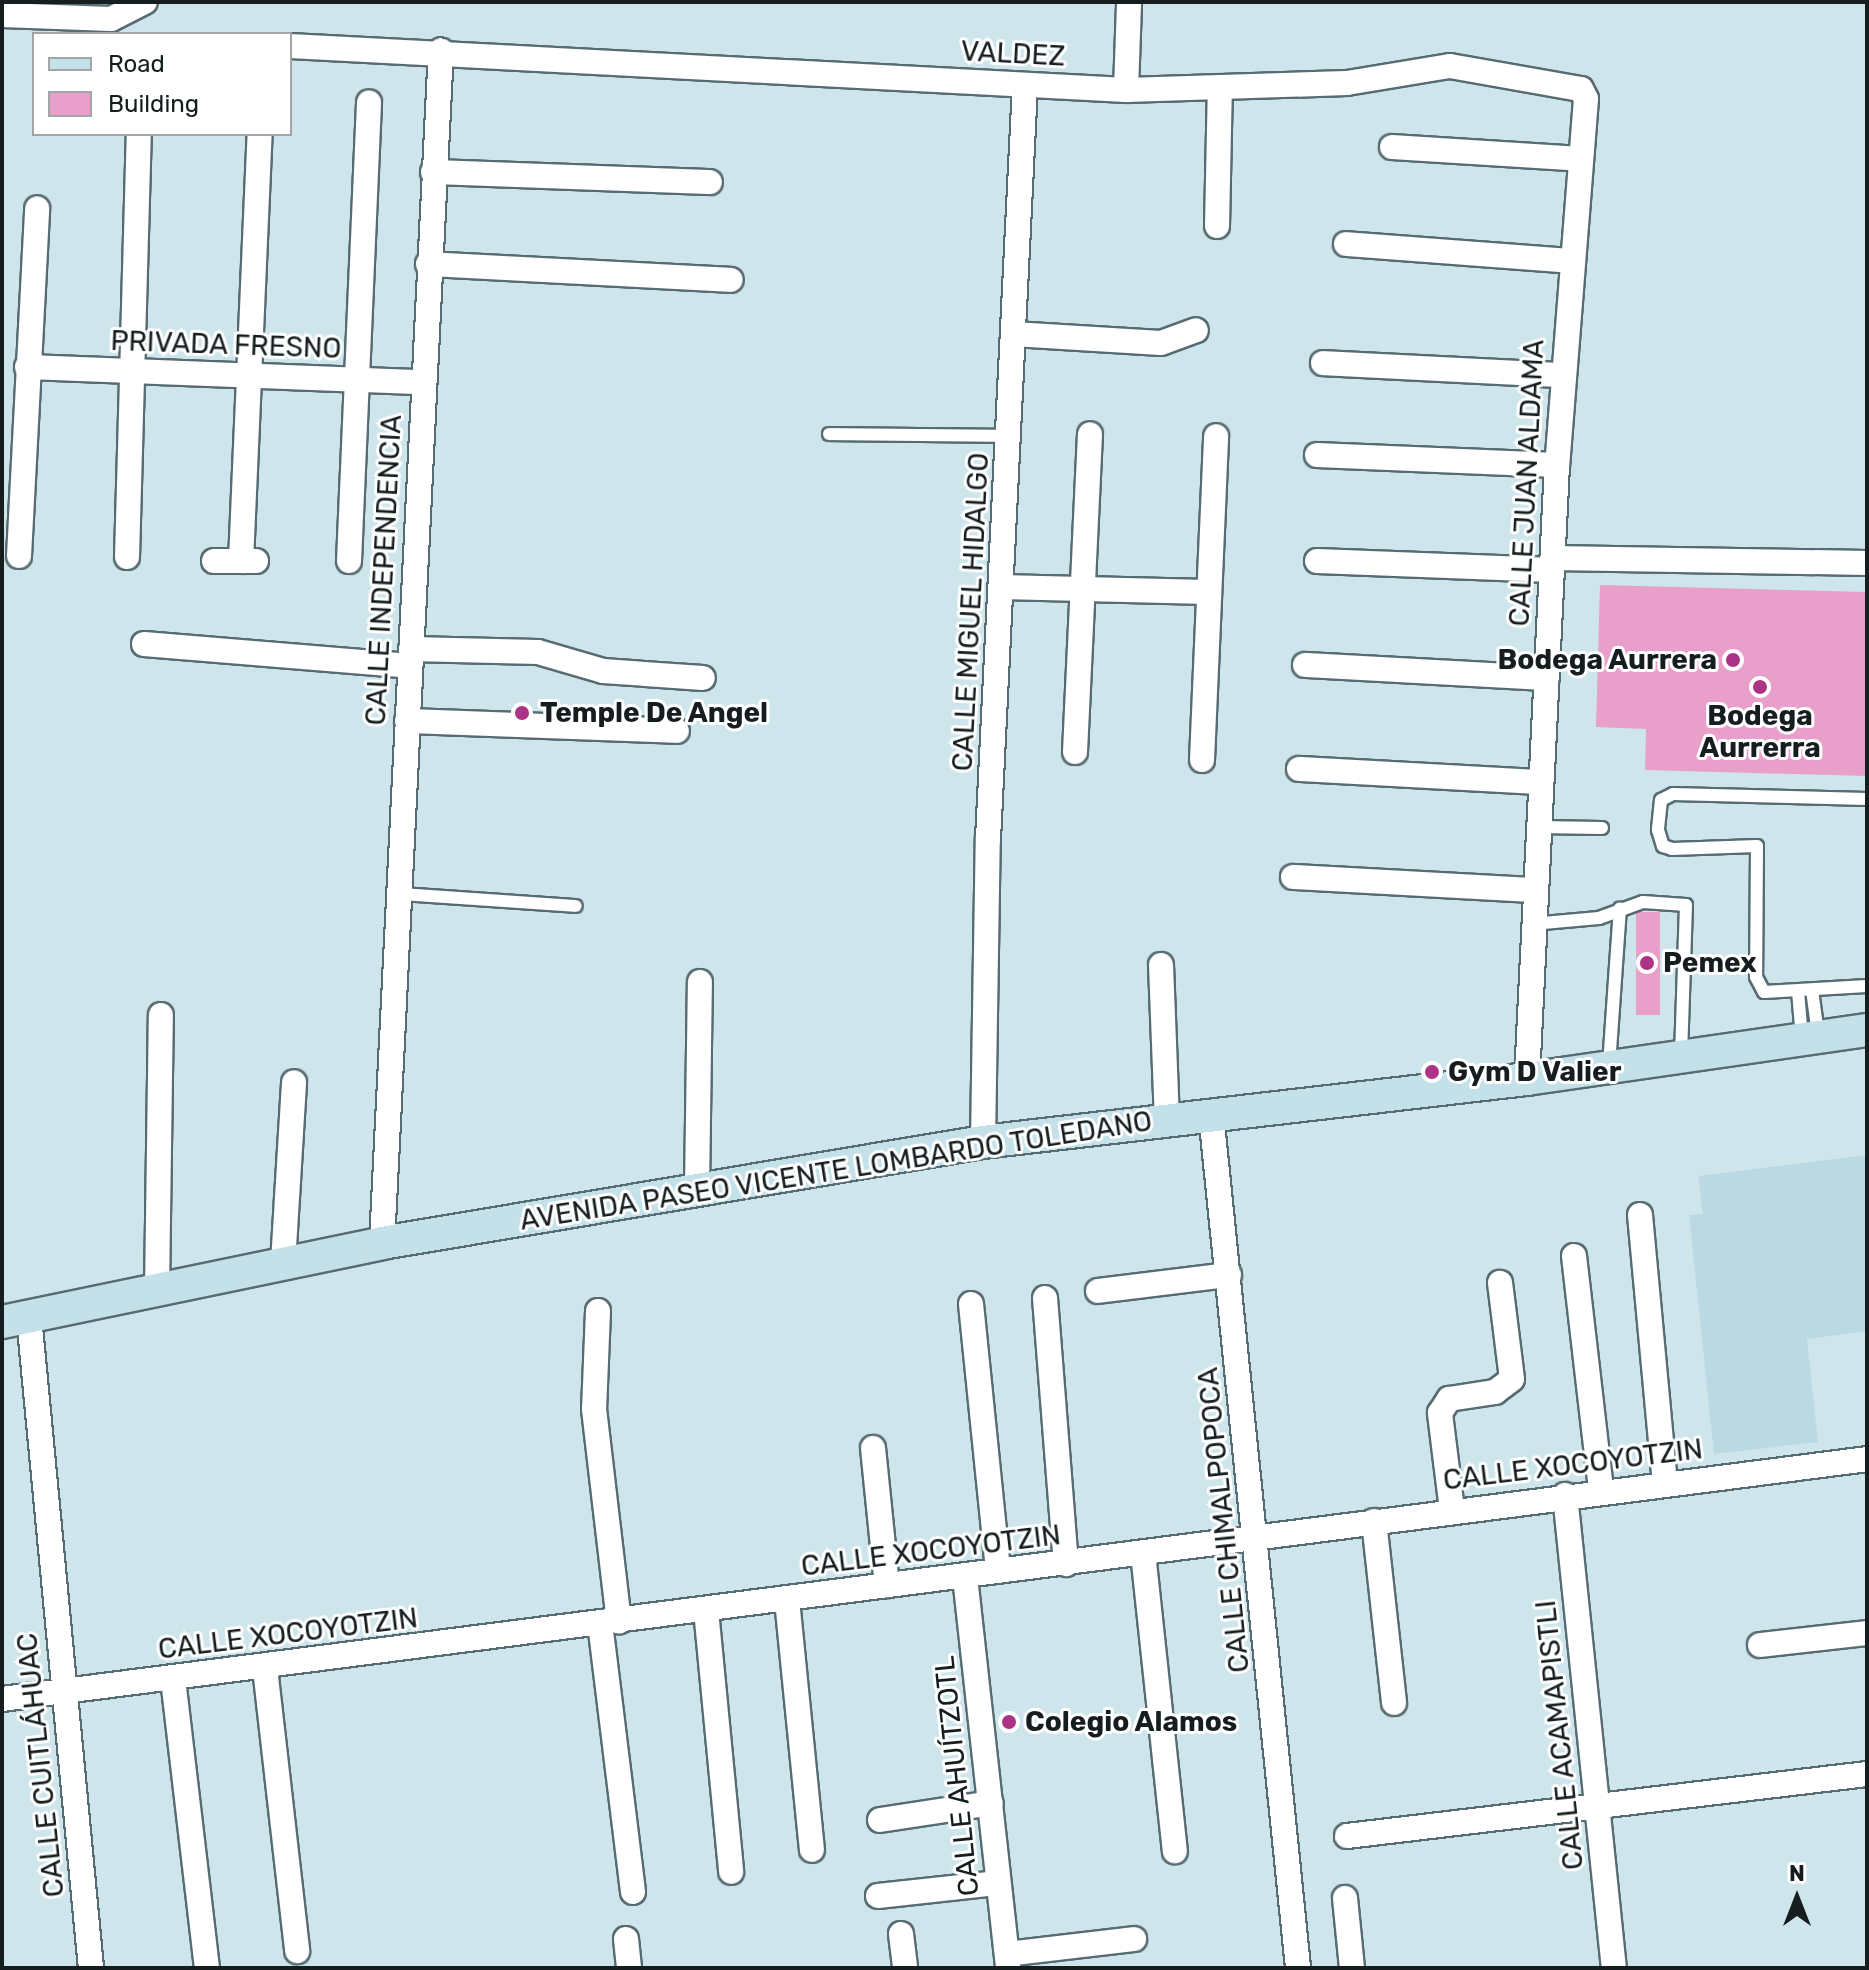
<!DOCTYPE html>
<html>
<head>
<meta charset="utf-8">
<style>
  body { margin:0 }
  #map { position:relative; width:1869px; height:1970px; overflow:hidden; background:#cee5ec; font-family:Rubik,sans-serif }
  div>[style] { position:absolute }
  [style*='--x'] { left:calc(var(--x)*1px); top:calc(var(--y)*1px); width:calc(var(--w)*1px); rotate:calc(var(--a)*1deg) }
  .built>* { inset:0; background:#bbd9e3 }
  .building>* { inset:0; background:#e89fca; transform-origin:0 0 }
  .roads { filter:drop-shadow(2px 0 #576b72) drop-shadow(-2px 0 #576b72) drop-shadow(0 2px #576b72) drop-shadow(0 -2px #576b72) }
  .lane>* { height:12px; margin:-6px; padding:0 6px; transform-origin:6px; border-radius:6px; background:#fff }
  .street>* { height:24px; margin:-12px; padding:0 12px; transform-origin:12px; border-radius:12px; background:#fff }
  .secondary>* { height:32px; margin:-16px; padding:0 16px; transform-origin:16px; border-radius:16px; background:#c4e0e8 }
  .dots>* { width:22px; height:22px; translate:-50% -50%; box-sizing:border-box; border:4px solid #fff; border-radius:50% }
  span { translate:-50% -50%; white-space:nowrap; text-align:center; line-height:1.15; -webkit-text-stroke:6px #fff; paint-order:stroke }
  .street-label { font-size:28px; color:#151d1f }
  .poi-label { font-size:28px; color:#151d1f; font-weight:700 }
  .right { translate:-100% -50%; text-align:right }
  .left { translate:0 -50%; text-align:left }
  .frame { position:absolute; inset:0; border:4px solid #151d1f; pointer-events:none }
  .legend { position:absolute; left:32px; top:32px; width:260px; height:104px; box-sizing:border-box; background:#fff; border:2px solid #a1a5a5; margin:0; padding:10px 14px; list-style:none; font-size:24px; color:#151d1f }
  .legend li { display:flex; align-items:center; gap:16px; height:40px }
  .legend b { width:40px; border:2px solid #a1a5a5 }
  .north { position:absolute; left:1757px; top:1858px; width:80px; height:80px; -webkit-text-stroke:6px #fff; paint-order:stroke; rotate:0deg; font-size:22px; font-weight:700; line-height:32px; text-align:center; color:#151d1f }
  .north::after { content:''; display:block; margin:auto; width:28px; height:36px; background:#151d1f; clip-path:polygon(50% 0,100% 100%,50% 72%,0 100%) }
</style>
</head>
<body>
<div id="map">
  <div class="built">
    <i style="clip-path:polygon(1867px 1155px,1867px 1331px,1807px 1339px,1818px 1442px,1714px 1454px,1689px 1215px,1703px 1214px,1698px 1176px)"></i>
  </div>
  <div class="building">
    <i style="clip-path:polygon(1600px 585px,1867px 592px,1867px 776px,1645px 770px,1646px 729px,1596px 727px)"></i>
    <i style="left:1636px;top:912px;width:24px;height:103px"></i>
  </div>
  <div class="roads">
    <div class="lane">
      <i style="--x:829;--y:434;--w:182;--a:0.6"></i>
      <i style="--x:1867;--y:799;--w:194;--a:-178.5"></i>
      <i style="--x:1673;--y:794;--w:13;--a:153"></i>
      <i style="--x:1661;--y:800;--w:30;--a:96"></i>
      <i style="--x:1658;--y:830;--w:17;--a:73"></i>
      <i style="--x:1663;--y:846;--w:9;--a:18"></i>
      <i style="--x:1672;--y:849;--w:85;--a:-2"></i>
      <i style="--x:1757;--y:846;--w:131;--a:90.4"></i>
      <i style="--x:1756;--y:977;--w:17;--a:62"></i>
      <i style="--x:1764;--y:992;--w:103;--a:-3.3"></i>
      <i style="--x:1537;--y:827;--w:65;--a:0.9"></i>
      <i style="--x:400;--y:894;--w:176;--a:3.9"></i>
      <i style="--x:1532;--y:924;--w:67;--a:-5.1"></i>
      <i style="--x:1599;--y:918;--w:47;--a:-20"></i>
      <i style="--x:1643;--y:902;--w:43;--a:4"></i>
      <i style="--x:1686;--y:905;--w:150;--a:91.9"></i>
      <i style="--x:1812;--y:990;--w:44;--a:82.2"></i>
      <i style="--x:1798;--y:991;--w:48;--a:85.2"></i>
      <i style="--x:1609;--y:1065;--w:157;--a:-86"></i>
    </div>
    <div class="street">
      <i style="--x:2;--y:15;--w:109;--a:2.1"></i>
      <i style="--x:111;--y:19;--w:38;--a:-27"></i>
      <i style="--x:290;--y:46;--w:837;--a:3.01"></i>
      <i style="--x:1126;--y:90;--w:221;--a:-1.8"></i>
      <i style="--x:1347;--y:83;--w:104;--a:-9.4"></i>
      <i style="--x:1450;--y:66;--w:133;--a:10"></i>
      <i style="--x:1581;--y:89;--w:11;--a:63"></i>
      <i style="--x:1586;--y:99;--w:367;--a:94.5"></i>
      <i style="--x:1557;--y:465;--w:615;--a:92.8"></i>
      <i style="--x:1126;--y:90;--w:88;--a:-88"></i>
      <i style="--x:1392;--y:147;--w:189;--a:3.6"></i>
      <i style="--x:433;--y:172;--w:277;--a:2.1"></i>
      <i style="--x:1217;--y:226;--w:139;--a:-88.8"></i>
      <i style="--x:1346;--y:244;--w:226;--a:4.3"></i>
      <i style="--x:428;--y:264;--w:303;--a:3"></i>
      <i style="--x:1013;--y:334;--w:148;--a:3.5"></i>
      <i style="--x:1161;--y:343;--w:37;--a:-20"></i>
      <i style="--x:1323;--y:363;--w:239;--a:2.9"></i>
      <i style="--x:27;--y:367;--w:396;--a:2.2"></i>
      <i style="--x:1317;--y:455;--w:240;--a:2.4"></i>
      <i style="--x:19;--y:556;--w:348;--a:-87"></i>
      <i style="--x:127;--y:557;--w:423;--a:-88.4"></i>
      <i style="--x:1553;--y:558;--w:314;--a:0.9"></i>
      <i style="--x:214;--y:561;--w:42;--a:0"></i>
      <i style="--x:241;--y:561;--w:427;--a:-87.5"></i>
      <i style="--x:349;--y:561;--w:459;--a:-87.5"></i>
      <i style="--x:1317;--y:561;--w:235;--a:2.2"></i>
      <i style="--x:1002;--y:587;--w:204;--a:1.4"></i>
      <i style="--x:144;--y:644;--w:267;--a:4.7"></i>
      <i style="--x:411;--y:649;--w:127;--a:1.4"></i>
      <i style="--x:538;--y:652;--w:68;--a:16.3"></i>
      <i style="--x:603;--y:671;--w:100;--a:4"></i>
      <i style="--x:1305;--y:665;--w:242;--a:3.1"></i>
      <i style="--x:407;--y:721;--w:270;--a:2.1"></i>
      <i style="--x:1075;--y:752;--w:318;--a:-87.3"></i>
      <i style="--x:1202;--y:760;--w:324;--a:-87.5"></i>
      <i style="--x:1299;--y:769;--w:241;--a:3.1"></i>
      <i style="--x:1293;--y:877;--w:241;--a:3.1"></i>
      <i style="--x:1161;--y:965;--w:155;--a:87.8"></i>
      <i style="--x:1211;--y:1114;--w:858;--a:84.18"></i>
      <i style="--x:983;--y:1142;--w:303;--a:-89.1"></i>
      <i style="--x:988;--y:839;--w:755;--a:-87.19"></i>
      <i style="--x:697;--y:1190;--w:208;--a:-89.2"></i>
      <i style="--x:1640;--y:1215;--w:270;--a:84.7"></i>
      <i style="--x:382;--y:1243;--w:1194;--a:-87.17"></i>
      <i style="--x:1574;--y:1256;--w:235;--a:83.4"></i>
      <i style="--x:283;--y:1263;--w:181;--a:-86.5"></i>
      <i style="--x:157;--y:1291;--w:276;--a:-89.2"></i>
      <i style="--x:1098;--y:1291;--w:132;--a:-7"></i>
      <i style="--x:1045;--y:1298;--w:267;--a:85.5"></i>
      <i style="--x:971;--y:1304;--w:268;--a:84.2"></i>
      <i style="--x:598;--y:1311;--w:98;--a:92.3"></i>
      <i style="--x:594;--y:1409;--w:214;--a:83.3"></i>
      <i style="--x:29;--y:1317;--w:654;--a:84.56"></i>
      <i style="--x:873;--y:1448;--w:138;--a:84.2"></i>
      <i style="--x:1565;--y:1495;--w:476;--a:84.1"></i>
      <i style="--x:1452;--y:1510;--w:98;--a:-97.1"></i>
      <i style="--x:1440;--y:1413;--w:17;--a:-57"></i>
      <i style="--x:1449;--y:1399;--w:47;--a:-8.7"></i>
      <i style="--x:1495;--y:1392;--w:21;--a:-37"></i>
      <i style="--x:1512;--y:1379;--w:97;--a:-97.1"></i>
      <i style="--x:1374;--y:1521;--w:183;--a:83.7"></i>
      <i style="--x:1143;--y:1553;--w:300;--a:83.9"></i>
      <i style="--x:965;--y:1577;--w:393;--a:83.7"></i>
      <i style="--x:787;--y:1600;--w:251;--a:84.3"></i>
      <i style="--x:706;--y:1610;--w:263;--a:84.5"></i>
      <i style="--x:600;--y:1623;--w:271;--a:83"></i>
      <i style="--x:1760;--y:1645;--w:108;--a:-6.4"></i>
      <i style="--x:265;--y:1668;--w:285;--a:83.5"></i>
      <i style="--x:173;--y:1679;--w:291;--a:83.3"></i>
      <i style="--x:2;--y:1699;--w:1880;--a:-7.33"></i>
      <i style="--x:880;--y:1820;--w:112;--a:-8.7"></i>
      <i style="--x:1347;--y:1836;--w:524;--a:-6.8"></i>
      <i style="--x:878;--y:1896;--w:121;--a:-6.2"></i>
      <i style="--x:1345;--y:1898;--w:70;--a:84.3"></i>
      <i style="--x:901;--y:1934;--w:34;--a:83"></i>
      <i style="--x:626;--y:1939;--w:29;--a:84"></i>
      <i style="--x:1007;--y:1954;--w:128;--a:-6.7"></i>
    </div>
    <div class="secondary">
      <i style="--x:2;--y:1322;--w:388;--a:-11.7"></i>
      <i style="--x:382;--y:1243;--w:609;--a:-9.54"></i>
      <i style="--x:983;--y:1142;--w:548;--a:-6.61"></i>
      <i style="--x:1527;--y:1079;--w:344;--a:-8.2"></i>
    </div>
  </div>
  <div class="dots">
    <i style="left:1733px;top:660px;background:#ad3386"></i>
    <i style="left:1760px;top:687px;background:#ad3386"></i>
    <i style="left:522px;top:713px;background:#ad3386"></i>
    <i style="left:1647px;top:963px;background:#ad3386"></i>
    <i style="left:1432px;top:1072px;background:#ad3386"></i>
    <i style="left:1009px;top:1722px;background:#ad3386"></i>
  </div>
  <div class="street-label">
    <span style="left:1013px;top:54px;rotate:3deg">VALDEZ</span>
    <span style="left:226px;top:345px;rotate:2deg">PRIVADA FRESNO</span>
    <span style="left:1527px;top:483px;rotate:-87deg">CALLE JUAN ALDAMA</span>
    <span style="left:384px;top:570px;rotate:-87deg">CALLE INDEPENDENCIA</span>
    <span style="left:971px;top:612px;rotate:-87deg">CALLE MIGUEL HIDALGO</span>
    <span style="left:836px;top:1171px;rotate:-9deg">AVENIDA PASEO VICENTE LOMBARDO TOLEDANO</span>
    <span style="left:1573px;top:1465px;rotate:-7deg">CALLE XOCOYOTZIN</span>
    <span style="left:1224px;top:1520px;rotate:-96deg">CALLE CHIMALPOPOCA</span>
    <span style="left:931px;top:1551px;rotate:-7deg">CALLE XOCOYOTZIN</span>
    <span style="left:288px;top:1634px;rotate:-7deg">CALLE XOCOYOTZIN</span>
    <span style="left:1560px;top:1735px;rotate:-96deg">CALLE ACAMAPISTLI</span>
    <span style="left:41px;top:1765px;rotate:-96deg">CALLE CUITLÁHUAC</span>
    <span style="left:957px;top:1776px;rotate:-96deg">CALLE AHUÍTZOTL</span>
  </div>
  <div class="poi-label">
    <span class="right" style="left:1717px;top:660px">Bodega Aurrera</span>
    <span class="left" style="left:540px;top:713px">Temple De Angel</span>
    <span style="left:1760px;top:732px">Bodega<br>Aurrerra</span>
    <span class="left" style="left:1663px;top:963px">Pemex</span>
    <span class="left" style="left:1448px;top:1072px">Gym D Valier</span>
    <span class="left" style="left:1025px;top:1722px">Colegio Alamos</span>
  </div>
  <div class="frame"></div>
  <ul class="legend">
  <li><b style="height:10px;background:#c4e0e8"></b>Road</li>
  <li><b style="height:22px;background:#e89fca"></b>Building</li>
  </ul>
  <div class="north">N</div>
</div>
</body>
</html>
